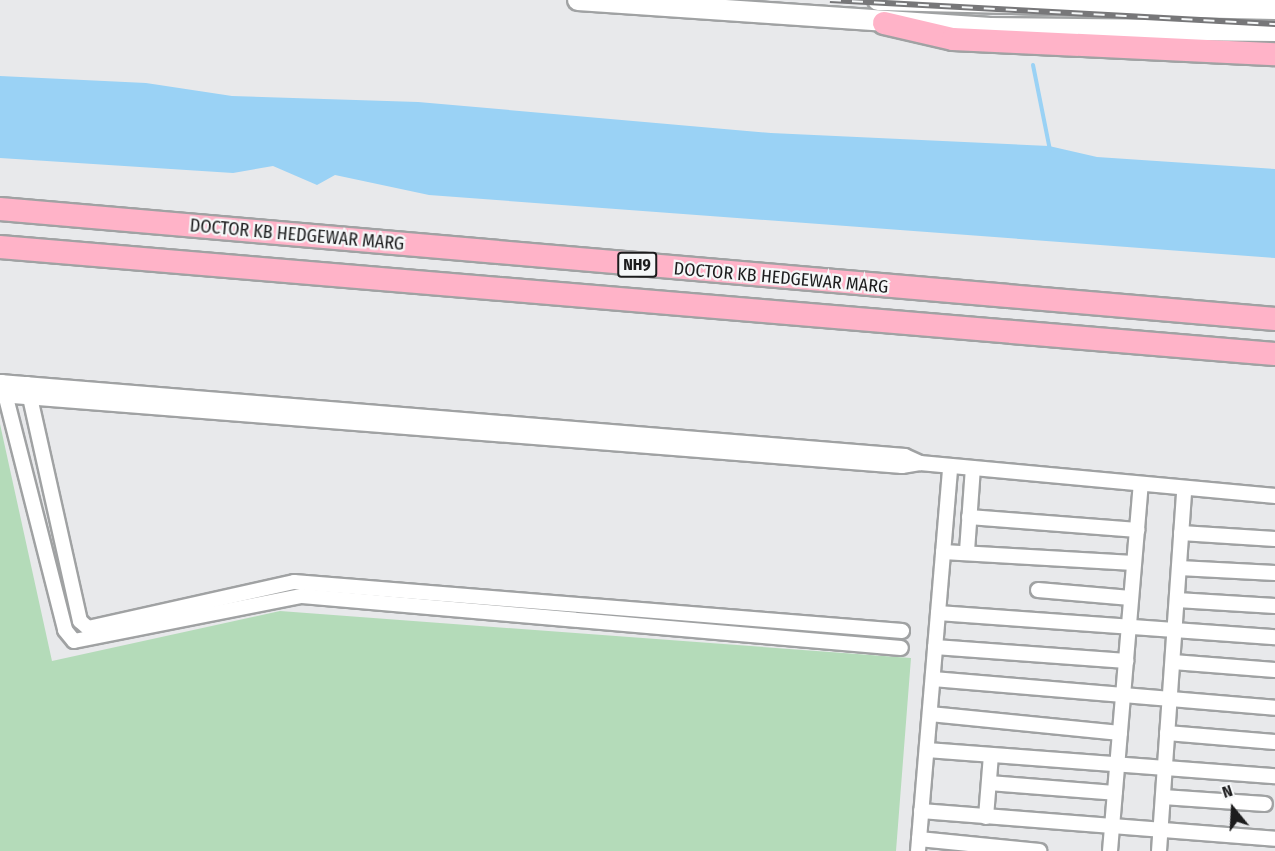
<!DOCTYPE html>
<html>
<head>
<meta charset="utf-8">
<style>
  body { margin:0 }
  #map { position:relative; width:1275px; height:851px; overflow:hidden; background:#e8e9eb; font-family:"Fira Sans Condensed",sans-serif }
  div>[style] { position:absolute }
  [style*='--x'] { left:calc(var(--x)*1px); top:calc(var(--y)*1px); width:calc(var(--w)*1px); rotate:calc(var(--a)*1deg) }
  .green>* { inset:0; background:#b4dbb9 }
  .water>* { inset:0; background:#9ad2f5 }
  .stream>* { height:4px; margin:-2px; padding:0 2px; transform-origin:2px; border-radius:2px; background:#9ad2f5 }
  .roads { filter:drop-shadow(2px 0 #a0a2a3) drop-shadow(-2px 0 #a0a2a3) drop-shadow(0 2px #a0a2a3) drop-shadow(0 -2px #a0a2a3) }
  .minor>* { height:14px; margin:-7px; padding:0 7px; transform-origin:7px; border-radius:7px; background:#fff }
  .secondary>* { height:20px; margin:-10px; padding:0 10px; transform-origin:10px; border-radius:10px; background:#fff }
  .trunk>* { height:22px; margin:-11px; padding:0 11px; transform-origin:11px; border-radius:11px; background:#ffb3c8 }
  .rail>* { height:6px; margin-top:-3px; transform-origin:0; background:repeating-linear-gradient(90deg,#f5f7f8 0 11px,#777779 0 22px); box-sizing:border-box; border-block:2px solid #777779 }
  span { translate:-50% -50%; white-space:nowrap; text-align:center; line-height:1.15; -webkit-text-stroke:4.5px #f5f7f8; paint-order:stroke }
  .shield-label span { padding:2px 4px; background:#f5f7f8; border:2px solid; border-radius:4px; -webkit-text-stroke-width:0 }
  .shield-label { font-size:16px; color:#1c1c1d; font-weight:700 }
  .street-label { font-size:18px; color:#1c1c1d }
  .north { position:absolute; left:1203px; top:779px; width:60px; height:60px; -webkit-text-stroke:4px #f5f7f8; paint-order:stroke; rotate:342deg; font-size:16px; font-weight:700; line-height:24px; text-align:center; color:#1c1c1d }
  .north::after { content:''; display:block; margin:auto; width:21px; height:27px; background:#1c1c1d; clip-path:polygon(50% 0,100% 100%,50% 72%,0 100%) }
</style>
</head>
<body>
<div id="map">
  <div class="green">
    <i style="clip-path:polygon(0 424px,52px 661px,280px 611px,911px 658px,896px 851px,0 851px)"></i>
  </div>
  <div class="water">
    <i style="clip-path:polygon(0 76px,146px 83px,232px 96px,418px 102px,771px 133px,1049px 146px,1097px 157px,1275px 169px,1275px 258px,429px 195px,335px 175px,317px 185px,273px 166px,233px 173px,0 158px)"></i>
  </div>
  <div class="stream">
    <i style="--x:1033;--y:65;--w:87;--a:78.7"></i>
  </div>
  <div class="roads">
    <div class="minor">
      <i style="--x:0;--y:382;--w:908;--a:4.67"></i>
      <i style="--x:905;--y:456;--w:17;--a:25"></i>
      <i style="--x:920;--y:463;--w:357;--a:5.3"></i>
      <i style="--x:2;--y:382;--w:256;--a:75.7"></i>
      <i style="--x:65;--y:630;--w:14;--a:51"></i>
      <i style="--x:74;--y:641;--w:232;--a:-11.2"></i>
      <i style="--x:302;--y:596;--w:601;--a:4.96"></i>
      <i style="--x:27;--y:384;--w:243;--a:77.4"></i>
      <i style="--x:80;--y:621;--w:11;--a:41"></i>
      <i style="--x:88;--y:628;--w:211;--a:-12.6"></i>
      <i style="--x:294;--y:582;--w:610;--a:4.61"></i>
      <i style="--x:0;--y:395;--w:905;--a:4.5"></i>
      <i style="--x:902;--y:466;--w:18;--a:-9"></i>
      <i style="--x:969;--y:517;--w:169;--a:4.4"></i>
      <i style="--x:1181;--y:533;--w:94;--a:3.7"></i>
      <i style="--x:967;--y:551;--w:83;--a:-85.9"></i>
      <i style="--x:943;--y:552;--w:191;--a:3.3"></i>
      <i style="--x:1179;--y:568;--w:96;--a:3"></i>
      <i style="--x:1038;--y:590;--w:93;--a:4.9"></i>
      <i style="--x:1177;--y:600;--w:98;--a:3.5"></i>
      <i style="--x:938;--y:613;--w:338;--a:4.1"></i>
      <i style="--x:935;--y:647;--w:192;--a:4.2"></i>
      <i style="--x:1173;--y:662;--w:102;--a:4.5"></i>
      <i style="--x:933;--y:679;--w:343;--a:4.8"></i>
      <i style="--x:930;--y:714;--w:191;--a:5.7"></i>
      <i style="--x:1167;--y:733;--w:108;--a:4.8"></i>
      <i style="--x:927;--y:750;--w:349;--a:4.3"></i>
      <i style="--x:989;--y:783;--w:126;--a:4.5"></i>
      <i style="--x:1163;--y:797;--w:102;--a:3.9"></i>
      <i style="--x:921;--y:811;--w:355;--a:4.5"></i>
      <i style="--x:986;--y:817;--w:62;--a:-85.4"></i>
      <i style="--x:919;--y:839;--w:121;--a:5.7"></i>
      <i style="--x:918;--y:851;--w:386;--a:-85.2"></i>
      <i style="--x:1110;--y:851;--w:367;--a:-85.2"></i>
      <i style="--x:1159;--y:851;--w:362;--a:-86"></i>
    </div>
    <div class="secondary">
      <i style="--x:578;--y:0;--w:413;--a:3.9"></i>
      <i style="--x:990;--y:28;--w:285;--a:0.6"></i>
      <i style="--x:878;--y:0;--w:397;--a:1.3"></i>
    </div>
    <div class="trunk">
      <i style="--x:884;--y:23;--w:71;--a:13.1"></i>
      <i style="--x:953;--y:39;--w:322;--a:2.7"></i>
      <i style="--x:0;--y:209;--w:1280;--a:4.93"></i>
      <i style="--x:0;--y:247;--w:1279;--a:4.8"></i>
    </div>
  </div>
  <div class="rail">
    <i style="--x:830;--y:0;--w:446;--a:3.1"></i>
  </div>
  <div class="shield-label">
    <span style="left:637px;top:265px">NH9</span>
  </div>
  <div class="street-label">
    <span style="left:297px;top:235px;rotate:5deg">DOCTOR KB HEDGEWAR MARG</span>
    <span style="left:781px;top:278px;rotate:5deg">DOCTOR KB HEDGEWAR MARG</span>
  </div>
  <div class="north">N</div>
</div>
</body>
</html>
